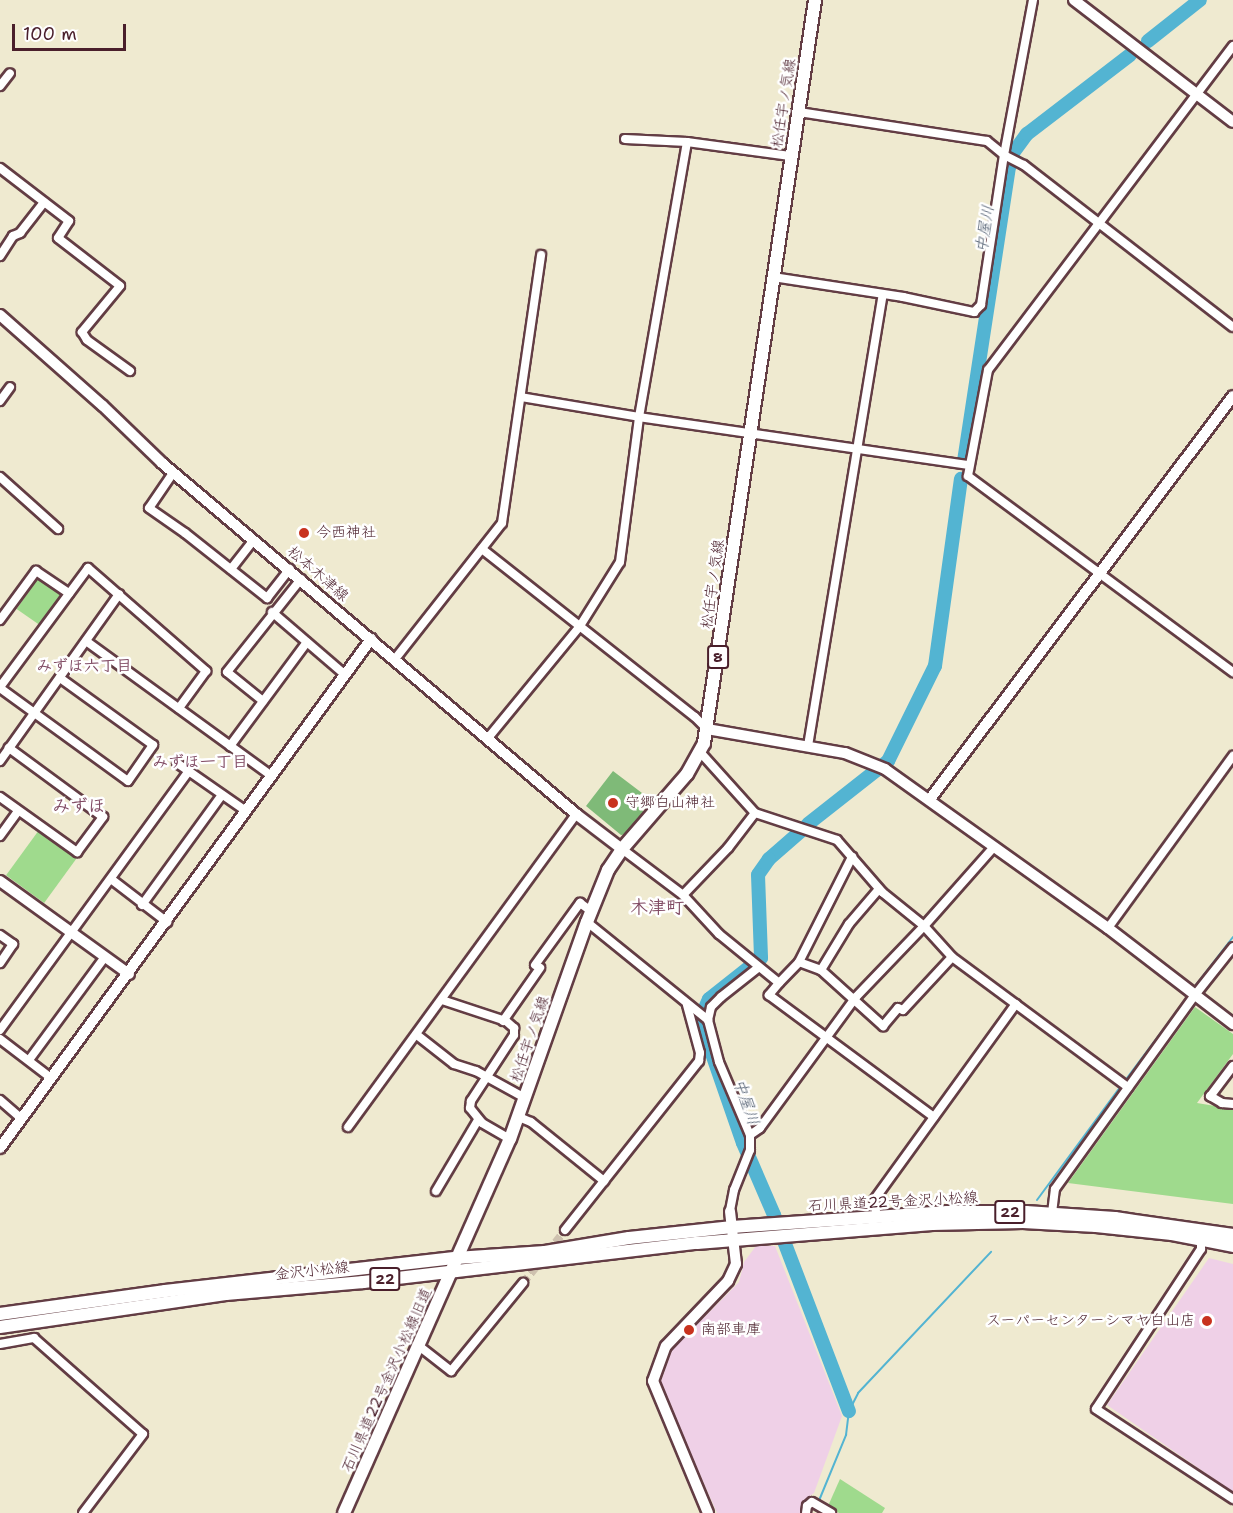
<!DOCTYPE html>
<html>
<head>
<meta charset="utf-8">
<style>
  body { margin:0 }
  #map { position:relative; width:1233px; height:1513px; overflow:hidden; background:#efead0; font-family:"Shantell Sans","Klee One",sans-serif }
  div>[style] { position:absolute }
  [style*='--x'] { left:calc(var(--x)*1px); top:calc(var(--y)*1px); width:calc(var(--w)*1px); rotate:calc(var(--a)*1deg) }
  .built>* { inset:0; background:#efd0e7 }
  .green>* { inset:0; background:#9fda8d; transform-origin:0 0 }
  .forest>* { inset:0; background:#7fba78 }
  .stream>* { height:2px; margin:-1px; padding:0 1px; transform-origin:1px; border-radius:1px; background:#53b4d2 }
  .river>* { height:14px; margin:-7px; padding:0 7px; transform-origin:7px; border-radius:7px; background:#53b4d2 }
  .street-tunnel>* { height:8px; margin-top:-4px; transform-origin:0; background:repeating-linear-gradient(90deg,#cec1af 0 8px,transparent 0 12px) }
  .roads { filter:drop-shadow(2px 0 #633d44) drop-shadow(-2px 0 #633d44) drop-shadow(0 2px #633d44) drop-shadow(0 -2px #633d44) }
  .street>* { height:8px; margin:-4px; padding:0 4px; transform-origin:4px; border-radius:4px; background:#fff }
  .secondary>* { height:10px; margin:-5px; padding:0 5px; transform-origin:5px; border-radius:5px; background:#fff }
  .primary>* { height:12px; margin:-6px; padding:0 6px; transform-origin:6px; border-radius:6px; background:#fff }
  .dots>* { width:16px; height:16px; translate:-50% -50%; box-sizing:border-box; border:3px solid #fff; border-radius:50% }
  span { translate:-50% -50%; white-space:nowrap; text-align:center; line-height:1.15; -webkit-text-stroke:5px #fff; paint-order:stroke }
  .shield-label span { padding:2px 4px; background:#fff; border:2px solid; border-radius:4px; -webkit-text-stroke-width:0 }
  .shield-label { font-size:14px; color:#4a1f2b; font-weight:700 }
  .street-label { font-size:15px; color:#4a1f2b }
  .poi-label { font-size:15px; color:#4a1f2b }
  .left { translate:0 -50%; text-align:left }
  .right { translate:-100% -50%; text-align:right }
  .water-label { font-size:16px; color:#4e5b6e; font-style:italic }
  .neighbourhood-label { font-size:16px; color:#804a63; font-weight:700 }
  .quarter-label { font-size:18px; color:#804a63; font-weight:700 }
  .scale { position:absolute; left:12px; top:24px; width:114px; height:27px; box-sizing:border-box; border:3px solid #4a1f2b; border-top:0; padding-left:8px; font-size:18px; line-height:21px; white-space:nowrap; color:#4a1f2b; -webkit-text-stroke:4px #fff; paint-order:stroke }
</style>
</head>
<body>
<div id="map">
  <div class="built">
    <i style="clip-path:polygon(756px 1246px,775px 1246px,842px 1416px,814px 1493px,803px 1501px,801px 1513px,717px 1513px,660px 1384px,672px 1350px,739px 1282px,744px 1262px)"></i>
    <i style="clip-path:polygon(1209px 1258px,1233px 1264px,1233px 1492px,1107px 1405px)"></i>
  </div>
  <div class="green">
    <i style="left:39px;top:577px;width:29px;height:39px;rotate:35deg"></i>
    <i style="left:39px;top:830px;width:47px;height:56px;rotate:36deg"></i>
    <i style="clip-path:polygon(1195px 1007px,1233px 1034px,1233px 1054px,1197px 1103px,1233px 1109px,1233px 1204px,1068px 1183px)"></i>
    <i style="clip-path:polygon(840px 1479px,885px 1508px,882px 1513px,839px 1513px,828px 1506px)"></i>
  </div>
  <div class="forest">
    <i style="clip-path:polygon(613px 771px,642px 793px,633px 801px,646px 814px,630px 834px,621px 835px,586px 806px)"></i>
  </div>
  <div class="stream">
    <i style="--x:1192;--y:990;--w:67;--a:-52.3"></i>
    <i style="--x:1124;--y:1082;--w:109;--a:-53.2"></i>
    <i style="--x:1037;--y:1200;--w:142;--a:-53.6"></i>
    <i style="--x:818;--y:1503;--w:74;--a:-67.6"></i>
    <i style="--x:846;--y:1435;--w:24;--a:-83"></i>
    <i style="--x:849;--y:1411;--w:20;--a:-63"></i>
    <i style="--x:858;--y:1393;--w:194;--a:-46.7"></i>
  </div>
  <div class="river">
    <i style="--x:1148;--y:41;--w:66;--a:-38.3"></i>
    <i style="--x:964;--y:461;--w:297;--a:-81.3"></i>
    <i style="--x:1009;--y:167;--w:15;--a:-74"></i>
    <i style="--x:1013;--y:153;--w:24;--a:-54"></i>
    <i style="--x:1027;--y:134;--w:130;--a:-37.5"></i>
    <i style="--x:808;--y:824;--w:102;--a:-38.2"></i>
    <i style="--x:888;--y:761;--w:106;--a:-63.7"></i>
    <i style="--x:935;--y:666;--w:189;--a:-82.1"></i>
    <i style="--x:801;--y:831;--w:43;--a:138.8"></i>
    <i style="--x:769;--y:859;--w:19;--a:125"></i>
    <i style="--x:758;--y:875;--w:83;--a:87.9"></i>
    <i style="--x:761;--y:958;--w:66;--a:141.7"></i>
    <i style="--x:709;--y:999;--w:22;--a:114"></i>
    <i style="--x:700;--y:1019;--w:131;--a:70.9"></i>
    <i style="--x:743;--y:1143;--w:78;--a:66.7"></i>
    <i style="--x:774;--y:1215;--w:210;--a:69.1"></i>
  </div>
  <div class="street-tunnel">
    <i style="--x:548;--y:1252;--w:28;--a:-52"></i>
    <i style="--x:523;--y:1283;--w:27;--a:-51"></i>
  </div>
  <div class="roads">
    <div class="street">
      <i style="--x:1233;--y:46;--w:406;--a:127.1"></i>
      <i style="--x:988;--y:370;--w:108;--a:100.7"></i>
      <i style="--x:968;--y:476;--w:330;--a:36.5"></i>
      <i style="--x:0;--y:86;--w:16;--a:-52"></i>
      <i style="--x:799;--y:112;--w:190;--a:8.8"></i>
      <i style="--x:987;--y:141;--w:22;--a:39"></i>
      <i style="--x:1004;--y:155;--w:22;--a:27"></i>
      <i style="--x:1024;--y:165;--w:264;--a:37.8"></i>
      <i style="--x:625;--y:139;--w:62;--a:2.8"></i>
      <i style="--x:687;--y:142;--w:104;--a:7.7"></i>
      <i style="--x:0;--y:168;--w:87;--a:37.5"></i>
      <i style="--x:69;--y:221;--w:20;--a:123"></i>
      <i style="--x:58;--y:238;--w:78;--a:37.7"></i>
      <i style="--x:120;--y:286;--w:60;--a:129.6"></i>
      <i style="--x:82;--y:332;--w:9;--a:58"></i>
      <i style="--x:87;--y:340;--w:53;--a:35.8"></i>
      <i style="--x:0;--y:256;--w:24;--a:-57"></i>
      <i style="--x:13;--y:236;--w:8;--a:-23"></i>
      <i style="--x:20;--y:233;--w:39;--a:-52"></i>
      <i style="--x:773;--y:277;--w:132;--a:8.7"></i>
      <i style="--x:903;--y:297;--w:73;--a:11.9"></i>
      <i style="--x:974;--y:312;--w:10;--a:-45"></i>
      <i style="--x:981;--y:305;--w:152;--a:-81.3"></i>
      <i style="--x:1004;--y:155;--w:158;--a:-79.4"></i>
      <i style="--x:521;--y:397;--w:120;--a:9.6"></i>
      <i style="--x:639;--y:417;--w:333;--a:8.3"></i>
      <i style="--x:0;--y:401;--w:17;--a:-54"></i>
      <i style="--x:173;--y:473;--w:42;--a:124.4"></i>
      <i style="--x:149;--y:508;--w:44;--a:34.8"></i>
      <i style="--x:185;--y:533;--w:105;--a:38.4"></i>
      <i style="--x:267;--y:598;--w:37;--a:-52"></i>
      <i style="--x:0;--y:477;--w:78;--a:41.9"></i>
      <i style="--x:482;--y:549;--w:271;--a:38.3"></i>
      <i style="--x:695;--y:717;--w:17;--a:45"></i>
      <i style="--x:231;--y:569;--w:37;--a:-52"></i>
      <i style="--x:272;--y:612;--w:95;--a:40.7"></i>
      <i style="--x:0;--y:620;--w:61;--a:-53.7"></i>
      <i style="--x:36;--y:571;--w:40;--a:34"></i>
      <i style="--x:86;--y:641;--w:230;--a:36"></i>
      <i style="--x:395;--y:659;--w:173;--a:-51.8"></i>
      <i style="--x:502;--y:523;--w:271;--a:-81.7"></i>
      <i style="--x:0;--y:687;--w:148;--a:-53.5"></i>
      <i style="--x:88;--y:568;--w:157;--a:41.1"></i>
      <i style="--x:206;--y:671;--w:46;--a:126.1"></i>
      <i style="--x:0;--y:688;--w:158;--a:36"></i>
      <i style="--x:128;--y:781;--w:44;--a:-55.2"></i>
      <i style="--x:153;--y:745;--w:115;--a:-144.2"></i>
      <i style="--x:263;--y:701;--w:46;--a:-141.1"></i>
      <i style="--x:227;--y:672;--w:119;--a:-51.5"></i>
      <i style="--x:488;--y:738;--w:145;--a:-50.6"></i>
      <i style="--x:580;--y:626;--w:75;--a:-58"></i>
      <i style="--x:620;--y:562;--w:146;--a:-82.5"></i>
      <i style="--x:639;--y:417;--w:279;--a:-80.1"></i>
      <i style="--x:230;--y:746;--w:129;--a:-53.5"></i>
      <i style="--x:808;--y:746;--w:457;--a:-80.6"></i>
      <i style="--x:700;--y:752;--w:82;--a:48"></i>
      <i style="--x:755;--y:813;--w:86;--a:18.2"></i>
      <i style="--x:837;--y:840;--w:69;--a:49.1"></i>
      <i style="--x:882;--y:892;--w:54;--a:39"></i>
      <i style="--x:924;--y:926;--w:42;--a:47.9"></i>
      <i style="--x:952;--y:957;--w:219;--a:36.5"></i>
      <i style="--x:0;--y:761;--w:205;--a:-54.5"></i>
      <i style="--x:177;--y:763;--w:84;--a:34.8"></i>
      <i style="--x:0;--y:797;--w:95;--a:35.5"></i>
      <i style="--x:77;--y:852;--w:44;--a:-53.4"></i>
      <i style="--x:103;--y:817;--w:117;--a:-143.7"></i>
      <i style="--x:0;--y:836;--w:31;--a:-54"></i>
      <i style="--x:622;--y:849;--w:76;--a:37"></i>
      <i style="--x:683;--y:895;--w:53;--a:47.3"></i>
      <i style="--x:719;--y:934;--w:77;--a:39.2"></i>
      <i style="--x:779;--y:983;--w:29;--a:-46"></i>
      <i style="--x:799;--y:962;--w:118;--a:-63.2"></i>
      <i style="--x:111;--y:879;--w:71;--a:37.5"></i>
      <i style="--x:683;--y:895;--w:65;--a:-46.2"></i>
      <i style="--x:728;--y:848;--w:44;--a:-52.4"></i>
      <i style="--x:142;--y:905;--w:136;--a:-54"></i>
      <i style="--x:587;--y:922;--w:156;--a:39"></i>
      <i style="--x:708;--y:1020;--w:43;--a:75.3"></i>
      <i style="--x:719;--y:1062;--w:79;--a:67"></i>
      <i style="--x:750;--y:1135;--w:15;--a:90"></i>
      <i style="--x:750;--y:1150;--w:43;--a:111.8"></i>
      <i style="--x:734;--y:1190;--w:21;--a:101"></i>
      <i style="--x:1108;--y:928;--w:213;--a:-54"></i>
      <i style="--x:0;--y:935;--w:16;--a:35"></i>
      <i style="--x:13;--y:944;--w:23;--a:124"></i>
      <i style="--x:799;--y:962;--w:23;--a:20"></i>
      <i style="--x:821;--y:970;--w:54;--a:-58.7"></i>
      <i style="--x:849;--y:924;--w:46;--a:-49.4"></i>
      <i style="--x:535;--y:965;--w:77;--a:-54"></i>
      <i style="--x:580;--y:903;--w:14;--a:36"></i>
      <i style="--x:821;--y:970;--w:84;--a:42.1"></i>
      <i style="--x:883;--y:1026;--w:23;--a:-50"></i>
      <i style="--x:898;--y:1008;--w:5;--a:22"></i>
      <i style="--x:903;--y:1010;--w:72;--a:-47.2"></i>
      <i style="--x:779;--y:983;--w:16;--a:130"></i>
      <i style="--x:769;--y:995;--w:205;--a:36.5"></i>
      <i style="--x:442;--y:1000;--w:67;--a:18.2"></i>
      <i style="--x:506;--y:1021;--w:11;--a:41"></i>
      <i style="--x:514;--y:1028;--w:7;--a:90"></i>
      <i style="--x:514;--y:1035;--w:79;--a:123.1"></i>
      <i style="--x:471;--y:1101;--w:7;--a:98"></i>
      <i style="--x:470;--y:1108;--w:19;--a:51"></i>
      <i style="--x:482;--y:1123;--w:32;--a:30"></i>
      <i style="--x:708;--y:1020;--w:13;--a:-77"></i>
      <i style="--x:711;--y:1007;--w:14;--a:-45"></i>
      <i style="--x:721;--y:997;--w:48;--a:-38.3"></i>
      <i style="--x:503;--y:1021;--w:65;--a:-55.1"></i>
      <i style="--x:0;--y:1030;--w:321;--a:-53.9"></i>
      <i style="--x:417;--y:1035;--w:47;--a:38.1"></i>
      <i style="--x:454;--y:1064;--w:23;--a:18"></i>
      <i style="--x:476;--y:1071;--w:56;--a:28.9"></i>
      <i style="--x:0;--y:1039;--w:64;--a:37.4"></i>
      <i style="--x:29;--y:1060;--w:128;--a:-53.6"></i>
      <i style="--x:1233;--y:1066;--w:38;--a:127"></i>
      <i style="--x:1210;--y:1096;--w:14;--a:30"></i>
      <i style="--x:1222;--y:1103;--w:11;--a:5"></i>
      <i style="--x:0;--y:1100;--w:29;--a:41"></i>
      <i style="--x:519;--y:1117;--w:13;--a:23"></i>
      <i style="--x:531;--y:1122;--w:94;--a:38.9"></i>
      <i style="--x:348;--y:1127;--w:387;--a:-53.9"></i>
      <i style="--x:750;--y:1135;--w:12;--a:-35"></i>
      <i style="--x:760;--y:1128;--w:162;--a:-53.8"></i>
      <i style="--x:856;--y:997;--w:98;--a:-46.2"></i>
      <i style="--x:924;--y:926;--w:106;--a:-48.5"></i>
      <i style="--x:436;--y:1191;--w:82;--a:-59.4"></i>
      <i style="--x:1052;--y:1213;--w:24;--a:-83"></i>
      <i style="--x:1055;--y:1189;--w:239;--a:-54.2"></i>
      <i style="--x:1195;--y:995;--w:61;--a:-51.6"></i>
      <i style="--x:877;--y:1217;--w:17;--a:-100"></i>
      <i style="--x:874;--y:1200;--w:242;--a:-54.1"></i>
      <i style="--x:565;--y:1230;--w:216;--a:-51.6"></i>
      <i style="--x:699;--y:1061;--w:8;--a:-83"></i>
      <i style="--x:700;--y:1053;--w:50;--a:-105.2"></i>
      <i style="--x:1201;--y:1241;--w:8;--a:90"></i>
      <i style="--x:1201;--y:1249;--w:191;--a:123.3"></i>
      <i style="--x:1096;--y:1409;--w:164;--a:33.3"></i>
      <i style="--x:0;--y:1344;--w:35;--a:-10"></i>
      <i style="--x:34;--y:1338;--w:145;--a:41.4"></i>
      <i style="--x:143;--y:1434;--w:99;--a:127.2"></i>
      <i style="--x:419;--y:1346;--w:41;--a:38"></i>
      <i style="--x:451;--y:1371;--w:114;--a:-50.7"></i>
      <i style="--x:806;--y:1513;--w:7;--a:-82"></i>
      <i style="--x:807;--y:1506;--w:6;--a:-39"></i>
      <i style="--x:812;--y:1502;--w:22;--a:30"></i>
    </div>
    <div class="secondary">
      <i style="--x:1074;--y:0;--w:200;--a:37.5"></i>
      <i style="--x:0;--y:315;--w:137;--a:41.5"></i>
      <i style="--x:103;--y:406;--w:82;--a:44"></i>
      <i style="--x:162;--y:463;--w:543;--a:40.29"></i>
      <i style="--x:576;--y:814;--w:58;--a:37.3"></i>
      <i style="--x:707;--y:729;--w:140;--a:9.9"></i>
      <i style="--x:845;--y:753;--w:43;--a:21.8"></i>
      <i style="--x:885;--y:769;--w:274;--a:35.5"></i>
      <i style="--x:1108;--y:928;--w:158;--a:37.5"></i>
      <i style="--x:930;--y:799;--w:504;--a:-53.06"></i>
      <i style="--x:0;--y:881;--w:159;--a:35.8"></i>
      <i style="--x:0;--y:1148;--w:630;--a:-53.91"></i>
      <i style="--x:708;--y:1513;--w:143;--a:-112.6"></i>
      <i style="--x:653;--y:1381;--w:37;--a:-70"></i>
      <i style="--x:666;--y:1346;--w:90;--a:-46.4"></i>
      <i style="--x:728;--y:1281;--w:19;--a:-65"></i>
      <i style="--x:736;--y:1264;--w:53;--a:-96.5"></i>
    </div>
    <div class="primary">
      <i style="--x:0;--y:1314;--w:167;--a:-7.9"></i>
      <i style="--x:165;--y:1291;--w:293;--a:-6.5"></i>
      <i style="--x:456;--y:1258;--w:89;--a:-3.9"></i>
      <i style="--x:545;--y:1252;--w:85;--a:-9.5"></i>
      <i style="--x:629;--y:1238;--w:104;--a:-6.1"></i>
      <i style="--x:732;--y:1227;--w:216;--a:-4"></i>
      <i style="--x:947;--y:1212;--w:79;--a:0"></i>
      <i style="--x:1026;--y:1212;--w:89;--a:3.9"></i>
      <i style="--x:1115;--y:1218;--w:119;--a:8.2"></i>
      <i style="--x:0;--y:1327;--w:228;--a:-8.3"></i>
      <i style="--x:226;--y:1294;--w:138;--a:-5"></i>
      <i style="--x:363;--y:1282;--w:336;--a:-6.7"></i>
      <i style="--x:697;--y:1243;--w:236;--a:-4.6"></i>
      <i style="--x:932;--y:1224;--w:91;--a:-1.3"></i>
      <i style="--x:1023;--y:1222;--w:73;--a:3.1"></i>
      <i style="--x:1096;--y:1226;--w:76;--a:6"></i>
      <i style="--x:1172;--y:1234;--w:62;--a:11.1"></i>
      <i style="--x:344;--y:1513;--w:409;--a:-66.1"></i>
      <i style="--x:510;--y:1139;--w:230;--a:-70.5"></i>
      <i style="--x:587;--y:922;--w:56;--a:-68"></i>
      <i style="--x:608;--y:870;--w:25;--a:-56"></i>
      <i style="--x:622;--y:849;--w:99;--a:-49.1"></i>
      <i style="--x:687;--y:774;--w:35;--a:-61"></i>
      <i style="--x:704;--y:743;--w:751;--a:-81.5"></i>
    </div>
  </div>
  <div class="dots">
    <i style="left:304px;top:533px;background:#c8321e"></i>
    <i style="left:613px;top:803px;background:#c8321e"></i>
    <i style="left:1207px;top:1321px;background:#c8321e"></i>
    <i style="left:689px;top:1330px;background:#c8321e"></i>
  </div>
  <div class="shield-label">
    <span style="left:718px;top:657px">8</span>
    <span style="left:1010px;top:1212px">22</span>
    <span style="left:385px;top:1279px">22</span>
  </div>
  <div class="street-label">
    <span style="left:784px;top:103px;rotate:-81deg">松任宇ノ気線</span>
    <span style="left:318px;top:574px;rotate:41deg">松本木津線</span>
    <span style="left:713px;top:584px;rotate:-82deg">松任宇ノ気線</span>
    <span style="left:530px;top:1039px;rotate:-71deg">松任宇ノ気線</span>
    <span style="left:893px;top:1202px;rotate:-3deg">石川県道22号金沢小松線</span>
    <span style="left:312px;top:1271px;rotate:-6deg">金沢小松線</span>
    <span style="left:387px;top:1380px;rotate:-66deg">石川県道22号金沢小松線旧道</span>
  </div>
  <div class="poi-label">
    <span class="left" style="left:316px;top:533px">今西神社</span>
    <span class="left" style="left:625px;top:803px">守郷白山神社</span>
    <span class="right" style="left:1195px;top:1321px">スーパーセンターシマヤ白山店</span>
    <span class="left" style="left:701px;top:1330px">南部車庫</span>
  </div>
  <div class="water-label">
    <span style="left:985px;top:229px;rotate:-81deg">中屋川</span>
    <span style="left:746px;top:1102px;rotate:71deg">中屋川</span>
  </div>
  <div class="neighbourhood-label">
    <span style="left:84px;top:666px">みずほ六丁目</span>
    <span style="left:200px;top:762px">みずほ一丁目</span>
  </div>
  <div class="quarter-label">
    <span style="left:79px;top:806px">みずほ</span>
    <span style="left:657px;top:907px">木津町</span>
  </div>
  <div class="scale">100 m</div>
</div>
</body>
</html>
